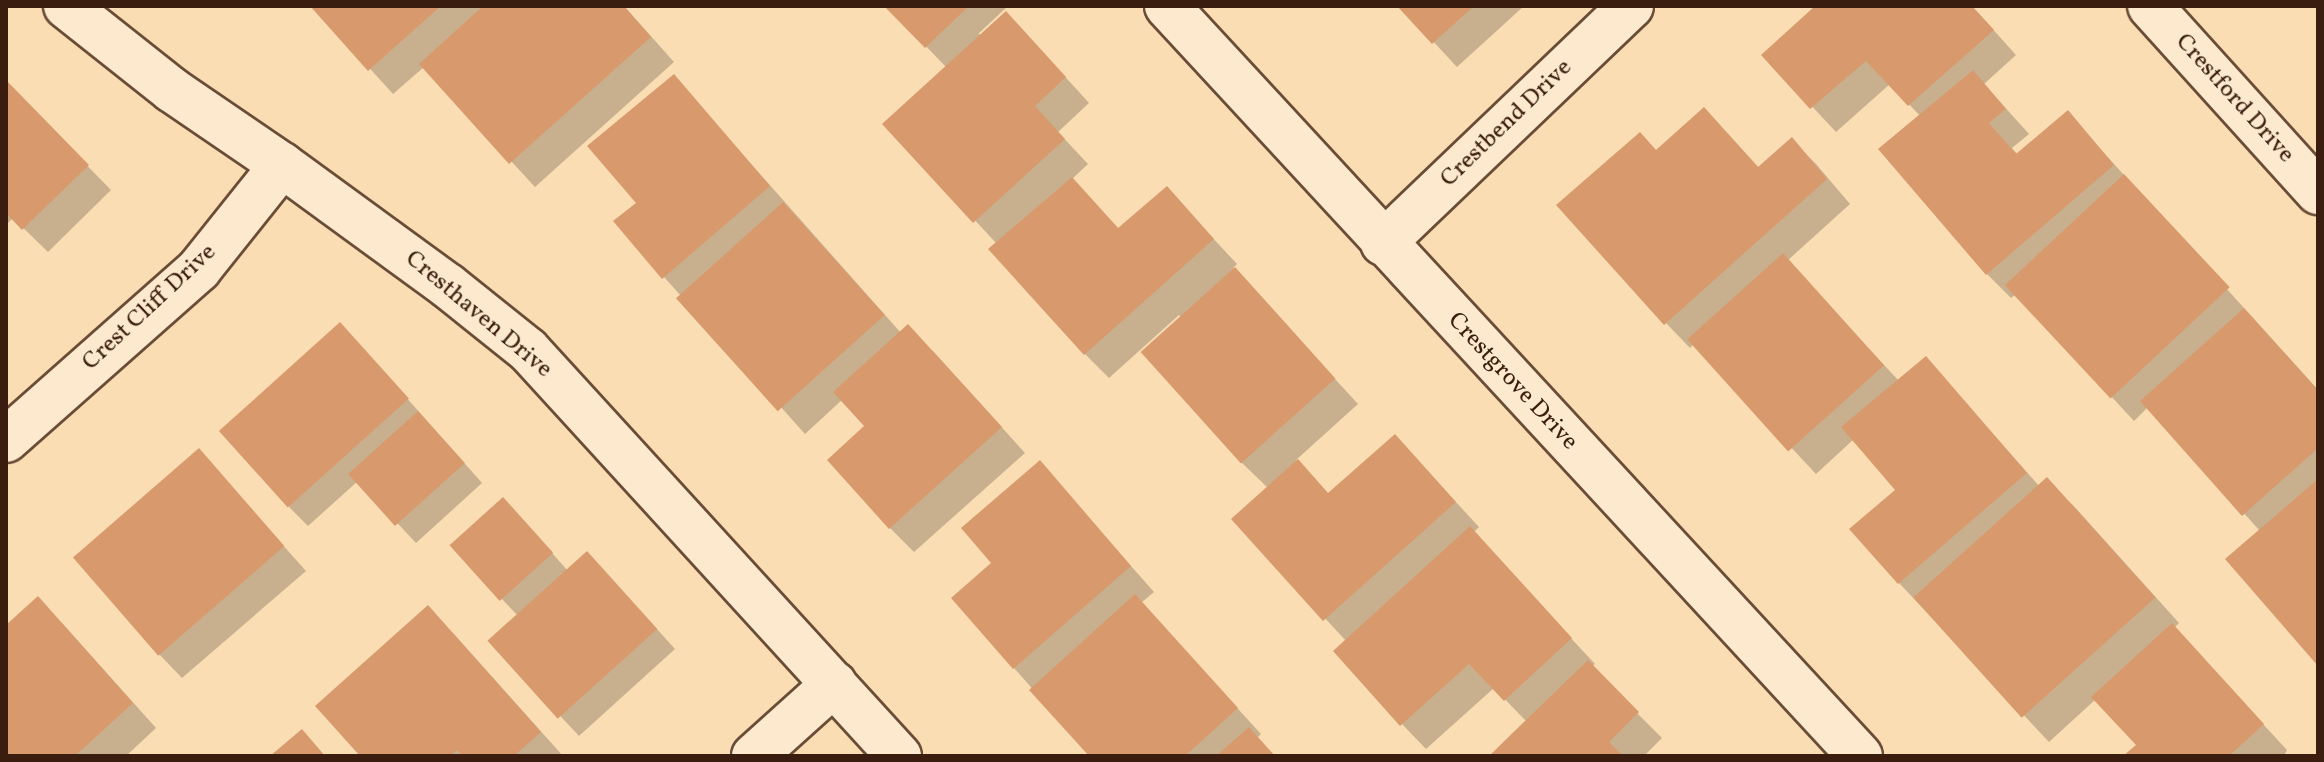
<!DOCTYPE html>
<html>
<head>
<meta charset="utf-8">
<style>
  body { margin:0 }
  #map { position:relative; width:2324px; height:762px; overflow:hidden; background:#faddb3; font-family:Vollkorn,serif }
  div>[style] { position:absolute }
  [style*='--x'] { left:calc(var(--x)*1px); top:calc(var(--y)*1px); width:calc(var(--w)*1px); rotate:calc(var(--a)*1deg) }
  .shadow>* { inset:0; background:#0003 }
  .building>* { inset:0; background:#d89a6d; transform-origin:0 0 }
  .roads { filter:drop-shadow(2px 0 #6a4d37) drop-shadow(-2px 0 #6a4d37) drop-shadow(0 2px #6a4d37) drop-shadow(0 -2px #6a4d37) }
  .minor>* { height:44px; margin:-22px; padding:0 22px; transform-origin:22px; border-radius:22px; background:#fce9ce }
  span { translate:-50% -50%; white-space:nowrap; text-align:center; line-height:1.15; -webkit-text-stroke:7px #fce9ce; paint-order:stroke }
  .street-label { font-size:24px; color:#3a1d0e }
  .frame { position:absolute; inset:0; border:8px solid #3a1d0e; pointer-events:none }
</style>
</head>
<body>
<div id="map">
  <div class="shadow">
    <i style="clip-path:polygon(313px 6px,624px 6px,674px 62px,535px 187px,424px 67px,393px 94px)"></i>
    <i style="clip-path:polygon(887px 6px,1008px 6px,978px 34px,1030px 38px,1089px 103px,1058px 132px,1088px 164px,1072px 179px,1120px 230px,1167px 189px,1237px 264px,1233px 268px,1358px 404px,1296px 460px,1329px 495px,1395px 436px,1479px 527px,1473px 533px,1595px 664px,1591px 667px,1662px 738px,1644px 756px,1492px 756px,1527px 722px,1494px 688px,1426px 749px,1402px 724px,1347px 642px,1233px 519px,1268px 488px,1242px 463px,1182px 318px,1179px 315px,1109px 378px,1085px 354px,997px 244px,885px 124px,947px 68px)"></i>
    <i style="clip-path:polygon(1400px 6px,1524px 6px,1457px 67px)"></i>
    <i style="clip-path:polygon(1818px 6px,1972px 6px,2016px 55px,1984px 84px,2029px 134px,2012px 148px,2018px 155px,2068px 113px,2318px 390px,2318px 663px,2260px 531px,2148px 407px,2134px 421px,2016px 294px,2011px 298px,1987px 274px,1921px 117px,1890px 84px,1836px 132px,1764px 55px)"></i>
    <i style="clip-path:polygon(674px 77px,901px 333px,933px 351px,1025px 453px,914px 552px,890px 528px,867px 426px,843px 399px,805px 434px,664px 277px,639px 203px)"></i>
    <i style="clip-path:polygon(6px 83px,111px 190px,48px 252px,13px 218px,6px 225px)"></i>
    <i style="clip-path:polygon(1728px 134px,1760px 169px,1792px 140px,1816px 164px,1850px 204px,1787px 261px,1899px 381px,1926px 358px,2040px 487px,2072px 504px,2179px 623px,2174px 628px,2287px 750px,2284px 756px,2126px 756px,2138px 745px,2096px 699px,2049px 742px,1899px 583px,1898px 490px,1854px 439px,1816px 474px,1694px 344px,1690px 348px,1666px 323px,1657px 152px)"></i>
    <i style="clip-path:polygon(359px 344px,482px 483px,416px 543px,358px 481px,308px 526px,289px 507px)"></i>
    <i style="clip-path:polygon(199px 451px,306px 571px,182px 678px,158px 653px)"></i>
    <i style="clip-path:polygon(1040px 463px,1154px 592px,1141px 603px,1261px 734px,1257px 738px,1275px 756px,1092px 756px,1014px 668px,994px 563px)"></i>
    <i style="clip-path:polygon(522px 519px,568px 571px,606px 573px,675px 649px,579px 736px,490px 641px,518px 616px,502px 599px)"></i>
    <i style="clip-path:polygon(62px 623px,156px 728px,126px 756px,6px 756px,6px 627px)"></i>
    <i style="clip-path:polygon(452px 632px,563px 756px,363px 756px)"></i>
  </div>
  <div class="building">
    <i style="clip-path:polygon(310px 6px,441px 6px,368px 71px)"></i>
    <i style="clip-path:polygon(483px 6px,624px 6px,651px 37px,509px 164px,419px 64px)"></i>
    <i style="clip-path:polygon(884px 6px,969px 6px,925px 48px)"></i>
    <i style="clip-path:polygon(1397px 6px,1474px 6px,1432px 44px)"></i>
    <i style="clip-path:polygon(1815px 6px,1972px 6px,1994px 30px,1908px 106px,1866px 61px,1810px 109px,1761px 55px)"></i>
    <i style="clip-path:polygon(1006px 11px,1066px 77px,1035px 106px,1065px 139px,973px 223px,882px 124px)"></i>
    <i style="clip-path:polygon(1973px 70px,2006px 109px,1989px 123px,2016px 154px,2068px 110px,2114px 165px,1986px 275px,1878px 149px)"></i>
    <i style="clip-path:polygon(674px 74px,770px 186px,662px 279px,613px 221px,636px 203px,587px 146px)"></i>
    <i style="clip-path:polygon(6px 80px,89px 165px,22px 230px,6px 213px)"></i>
    <i style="clip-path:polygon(1704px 107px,1758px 167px,1792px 137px,1827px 179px,1664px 325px,1556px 205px,1640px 132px,1656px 150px)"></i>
    <i style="left:2124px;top:174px;width:155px;height:163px;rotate:47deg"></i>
    <i style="clip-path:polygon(1072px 177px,1118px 228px,1167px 186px,1214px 239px,1084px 355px,988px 249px)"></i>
    <i style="left:783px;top:202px;width:152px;height:144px;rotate:48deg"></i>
    <i style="left:1783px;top:253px;width:151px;height:129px;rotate:48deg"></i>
    <i style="left:1235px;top:267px;width:150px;height:127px;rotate:48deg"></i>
    <i style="clip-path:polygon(2244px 308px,2318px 390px,2318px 448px,2242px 516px,2140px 401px)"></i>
    <i style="left:340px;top:322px;width:103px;height:163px;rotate:48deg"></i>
    <i style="clip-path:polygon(908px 324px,1002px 427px,889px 529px,827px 460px,864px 426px,833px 392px)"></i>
    <i style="clip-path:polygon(1926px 356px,2027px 473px,1898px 584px,1849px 529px,1895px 490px,1841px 427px)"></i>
    <i style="left:418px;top:411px;width:70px;height:94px;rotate:48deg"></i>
    <i style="clip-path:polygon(1395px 434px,1456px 502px,1323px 621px,1231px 519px,1298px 459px,1328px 493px)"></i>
    <i style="left:199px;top:448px;width:130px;height:167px;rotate:49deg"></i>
    <i style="clip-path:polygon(1040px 460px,1131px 566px,1013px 669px,951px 598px,991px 563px,961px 528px)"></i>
    <i style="left:2047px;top:477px;width:162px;height:180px;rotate:48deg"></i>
    <i style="clip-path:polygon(2318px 479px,2318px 666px,2225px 559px)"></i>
    <i style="left:503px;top:497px;width:75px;height:72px;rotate:48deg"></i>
    <i style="clip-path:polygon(1470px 526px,1572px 638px,1504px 701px,1469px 664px,1400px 726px,1333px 651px)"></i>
    <i style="left:587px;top:551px;width:105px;height:134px;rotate:48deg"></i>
    <i style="clip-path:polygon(1135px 594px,1238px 708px,1185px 756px,1089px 756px,1029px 690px)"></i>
    <i style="clip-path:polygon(38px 596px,133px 703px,75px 756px,6px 756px,6px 625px)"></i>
    <i style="clip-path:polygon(428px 605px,541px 732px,514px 756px,462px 756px,457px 750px,450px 756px,360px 756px,315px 706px)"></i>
    <i style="clip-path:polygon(2172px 623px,2264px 724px,2229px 756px,2123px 756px,2136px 745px,2091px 697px)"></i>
    <i style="clip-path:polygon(1588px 660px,1639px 712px,1609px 742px,1623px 756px,1489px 756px)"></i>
    <i style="clip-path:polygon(1249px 727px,1275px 756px,1216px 756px)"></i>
    <i style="clip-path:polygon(302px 729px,325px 756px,270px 756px)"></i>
  </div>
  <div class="roads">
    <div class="minor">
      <i style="--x:66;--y:6;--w:135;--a:38.4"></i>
      <i style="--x:172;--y:90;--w:133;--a:34.3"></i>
      <i style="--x:282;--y:165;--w:205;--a:36.1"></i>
      <i style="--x:448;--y:286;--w:102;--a:38.7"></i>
      <i style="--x:528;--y:350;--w:550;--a:47.58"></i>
      <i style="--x:1167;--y:6;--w:1021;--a:47.26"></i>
      <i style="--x:2150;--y:6;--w:251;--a:47.9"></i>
      <i style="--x:1383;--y:243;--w:343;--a:-43.7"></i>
      <i style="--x:6;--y:440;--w:258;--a:-41.5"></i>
      <i style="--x:199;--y:269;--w:133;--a:-51.4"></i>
      <i style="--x:754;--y:756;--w:108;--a:-42"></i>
    </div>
  </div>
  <div class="street-label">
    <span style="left:2234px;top:99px;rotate:48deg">Crestford Drive</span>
    <span style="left:1507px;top:124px;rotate:-44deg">Crestbend Drive</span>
    <span style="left:150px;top:308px;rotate:-43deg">Crest Cliff Drive</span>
    <span style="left:478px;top:315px;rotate:40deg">Cresthaven Drive</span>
    <span style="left:1512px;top:382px;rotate:47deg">Crestgrove Drive</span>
  </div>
  <div class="frame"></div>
</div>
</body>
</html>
